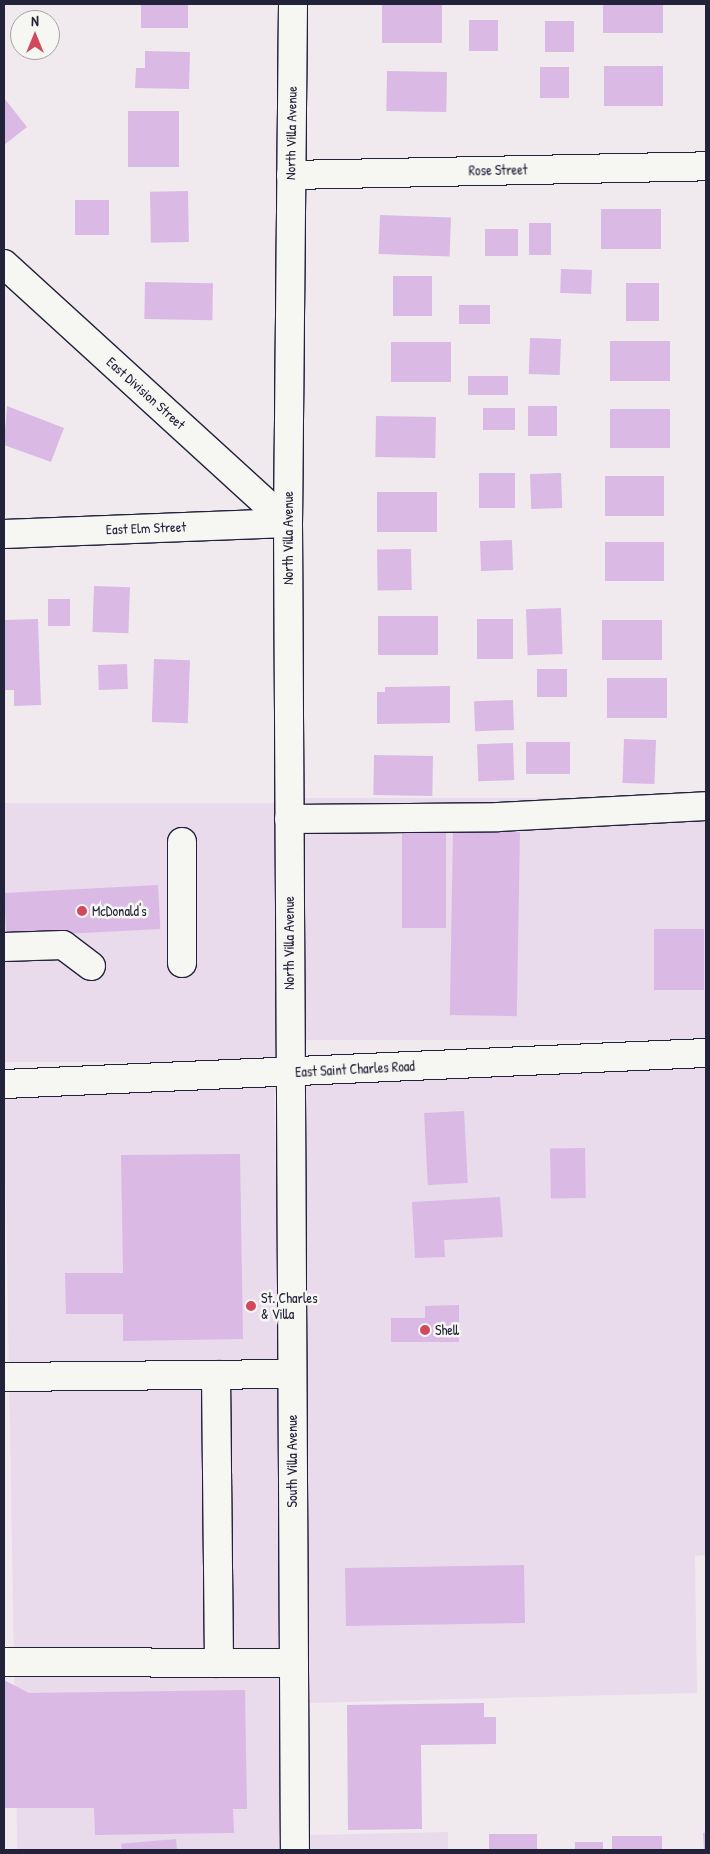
<!DOCTYPE html>
<html>
<head>
<meta charset="utf-8">
<style>
  body { margin:0 }
  #map { position:relative; width:710px; height:1854px; overflow:hidden; background:#f0eaef; font-family:"Patrick Hand",sans-serif }
  div>[style] { position:absolute }
  [style*='--x'] { left:calc(var(--x)*1px); top:calc(var(--y)*1px); width:calc(var(--w)*1px); rotate:calc(var(--a)*1deg) }
  .built>* { inset:0; background:#e9dbec; transform-origin:0 0 }
  .building>* { inset:0; background:#dab9e5; transform-origin:0 0 }
  .roads { filter:drop-shadow(1px 0 #22223b) drop-shadow(-1px 0 #22223b) drop-shadow(0 1px #22223b) drop-shadow(0 -1px #22223b) }
  .minor>* { height:28px; margin:-14px; padding:0 14px; transform-origin:14px; border-radius:14px; background:#f6f6f2 }
  .major>* { height:28px; margin:-14px; padding:0 14px; transform-origin:14px; border-radius:14px; background:#f6f6f2 }
  .dots>* { width:14px; height:14px; translate:-50% -50%; box-sizing:border-box; border:2px solid #f6f6f2; border-radius:50% }
  span { translate:-50% -50%; white-space:nowrap; text-align:center; line-height:1.15; -webkit-text-stroke:5px #f6f6f2; paint-order:stroke }
  .street-label { font-size:14px; color:#22223b }
  .poi-label { font-size:14px; color:#22223b }
  .left { translate:0 -50%; text-align:left }
  .frame { position:absolute; inset:0; border:5px solid #22223b; pointer-events:none }
  .north { position:absolute; left:10px; top:10px; width:50px; height:50px; box-sizing:border-box; background:#f6f6f2; border:1px solid #a1a1a9; border-radius:50%; rotate:0deg; font-size:14px; font-weight:700; line-height:20px; text-align:center; color:#22223b }
  .north::after { content:''; display:block; margin:auto; width:18px; height:22px; background:#d1495b; clip-path:polygon(50% 0,100% 100%,50% 72%,0 100%) }
</style>
</head>
<body>
<div id="map">
  <div class="built">
    <i style="left:706px;top:798px;width:242px;height:403px;rotate:90deg"></i>
    <i style="left:283px;top:803px;width:259px;height:279px;rotate:90deg"></i>
    <i style="clip-path:polygon(706px 1062px,706px 1555px,695px 1556px,697px 1693px,308px 1703px,303px 1083px)"></i>
    <i style="left:274px;top:1087px;width:763px;height:270px;rotate:89deg"></i>
    <i style="clip-path:polygon(448px 1832px,448px 1850px,309px 1850px,310px 1835px)"></i>
  </div>
  <div class="building">
    <i style="left:141px;top:4px;width:47px;height:24px"></i>
    <i style="left:382px;top:4px;width:60px;height:39px"></i>
    <i style="left:603px;top:4px;width:60px;height:29px"></i>
    <i style="left:469px;top:20px;width:29px;height:31px"></i>
    <i style="left:545px;top:21px;width:29px;height:31px"></i>
    <i style="clip-path:polygon(145px 51px,190px 52px,189px 89px,135px 88px,136px 68px,145px 68px)"></i>
    <i style="left:604px;top:66px;width:59px;height:40px"></i>
    <i style="left:540px;top:67px;width:29px;height:31px"></i>
    <i style="left:387px;top:71px;width:60px;height:40px;rotate:1deg"></i>
    <i style="clip-path:polygon(4px 98px,27px 127px,4px 145px)"></i>
    <i style="left:128px;top:111px;width:51px;height:56px"></i>
    <i style="left:188px;top:191px;width:51px;height:38px;rotate:89deg"></i>
    <i style="left:75px;top:200px;width:34px;height:35px"></i>
    <i style="left:601px;top:209px;width:60px;height:40px"></i>
    <i style="left:380px;top:215px;width:71px;height:39px;rotate:2deg"></i>
    <i style="left:529px;top:223px;width:22px;height:32px"></i>
    <i style="left:485px;top:229px;width:33px;height:27px"></i>
    <i style="left:561px;top:269px;width:31px;height:24px;rotate:2deg"></i>
    <i style="left:432px;top:276px;width:40px;height:39px;rotate:90deg"></i>
    <i style="left:145px;top:282px;width:68px;height:37px;rotate:1deg"></i>
    <i style="left:626px;top:283px;width:33px;height:38px"></i>
    <i style="left:490px;top:305px;width:19px;height:31px;rotate:90deg"></i>
    <i style="left:530px;top:338px;width:31px;height:36px;rotate:2deg"></i>
    <i style="left:610px;top:341px;width:60px;height:40px"></i>
    <i style="left:391px;top:342px;width:60px;height:40px"></i>
    <i style="left:468px;top:376px;width:40px;height:19px"></i>
    <i style="clip-path:polygon(7px 406px,64px 428px,51px 462px,4px 445px)"></i>
    <i style="left:528px;top:406px;width:29px;height:30px"></i>
    <i style="left:483px;top:408px;width:32px;height:22px"></i>
    <i style="left:610px;top:409px;width:60px;height:39px"></i>
    <i style="left:376px;top:416px;width:60px;height:41px;rotate:1deg"></i>
    <i style="left:515px;top:473px;width:35px;height:36px;rotate:90deg"></i>
    <i style="left:561px;top:473px;width:35px;height:31px;rotate:88deg"></i>
    <i style="left:605px;top:476px;width:59px;height:40px"></i>
    <i style="left:377px;top:492px;width:60px;height:40px"></i>
    <i style="left:512px;top:540px;width:30px;height:32px;rotate:88deg"></i>
    <i style="left:605px;top:542px;width:59px;height:39px"></i>
    <i style="left:411px;top:549px;width:41px;height:34px;rotate:89deg"></i>
    <i style="left:94px;top:586px;width:36px;height:46px;rotate:2deg"></i>
    <i style="left:48px;top:599px;width:22px;height:27px"></i>
    <i style="left:561px;top:608px;width:46px;height:35px;rotate:88deg"></i>
    <i style="left:378px;top:616px;width:60px;height:39px"></i>
    <i style="clip-path:polygon(38px 619px,41px 705px,14px 706px,14px 690px,4px 690px,4px 620px)"></i>
    <i style="left:477px;top:619px;width:36px;height:40px"></i>
    <i style="left:602px;top:620px;width:60px;height:40px"></i>
    <i style="left:154px;top:659px;width:36px;height:63px;rotate:2deg"></i>
    <i style="left:127px;top:664px;width:25px;height:29px;rotate:88deg"></i>
    <i style="left:537px;top:669px;width:30px;height:28px"></i>
    <i style="left:607px;top:678px;width:60px;height:40px"></i>
    <i style="clip-path:polygon(450px 686px,450px 723px,377px 724px,377px 692px,385px 692px,385px 687px)"></i>
    <i style="left:513px;top:700px;width:30px;height:39px;rotate:88deg"></i>
    <i style="left:624px;top:739px;width:32px;height:44px;rotate:2deg"></i>
    <i style="left:570px;top:742px;width:32px;height:44px;rotate:90deg"></i>
    <i style="left:513px;top:743px;width:37px;height:36px;rotate:88deg"></i>
    <i style="left:374px;top:755px;width:59px;height:40px;rotate:1deg"></i>
    <i style="left:453px;top:831px;width:67px;height:184px;rotate:1deg"></i>
    <i style="left:402px;top:833px;width:44px;height:95px"></i>
    <i style="left:158px;top:885px;width:44px;height:154px;rotate:87deg"></i>
    <i style="left:654px;top:929px;width:50px;height:61px"></i>
    <i style="left:464px;top:1111px;width:72px;height:40px;rotate:87deg"></i>
    <i style="left:585px;top:1148px;width:50px;height:35px;rotate:89deg"></i>
    <i style="clip-path:polygon(240px 1154px,243px 1339px,123px 1341px,123px 1314px,66px 1314px,65px 1273px,123px 1273px,121px 1155px)"></i>
    <i style="clip-path:polygon(500px 1197px,503px 1237px,444px 1240px,445px 1257px,415px 1258px,412px 1202px)"></i>
    <i style="clip-path:polygon(459px 1305px,459px 1342px,391px 1342px,391px 1318px,425px 1318px,425px 1306px)"></i>
    <i style="left:524px;top:1565px;width:58px;height:179px;rotate:89deg"></i>
    <i style="clip-path:polygon(4px 1680px,29px 1693px,245px 1690px,247px 1809px,233px 1809px,234px 1833px,95px 1835px,94px 1808px,4px 1808px)"></i>
    <i style="clip-path:polygon(484px 1703px,484px 1717px,496px 1717px,496px 1744px,421px 1745px,422px 1829px,348px 1830px,347px 1705px)"></i>
    <i style="clip-path:polygon(706px 1832px,706px 1850px,704px 1850px,703px 1833px)"></i>
    <i style="left:489px;top:1834px;width:48px;height:16px"></i>
    <i style="left:662px;top:1836px;width:14px;height:50px;rotate:90deg"></i>
    <i style="left:176px;top:1839px;width:11px;height:55px;rotate:85deg"></i>
    <i style="left:575px;top:1842px;width:28px;height:8px"></i>
  </div>
  <div class="roads">
    <div class="minor">
      <i style="--x:293;--y:4;--w:519;--a:90.55"></i>
      <i style="--x:288;--y:523;--w:1327;--a:89.7"></i>
      <i style="--x:291;--y:175;--w:415;--a:-1.2"></i>
      <i style="--x:4;--y:264;--w:384;--a:42.4"></i>
      <i style="--x:4;--y:534;--w:284;--a:-2.2"></i>
      <i style="--x:289;--y:819;--w:209;--a:-0.5"></i>
      <i style="--x:498;--y:817;--w:208;--a:-3"></i>
      <i style="--x:182;--y:842;--w:121;--a:90"></i>
      <i style="--x:4;--y:947;--w:59;--a:-1.9"></i>
      <i style="--x:63;--y:945;--w:35;--a:37"></i>
      <i style="--x:216;--y:1375;--w:288;--a:89.4"></i>
      <i style="--x:4;--y:1377;--w:288;--a:-0.6"></i>
      <i style="--x:4;--y:1662;--w:290;--a:0.2"></i>
    </div>
    <div class="major">
      <i style="--x:4;--y:1084;--w:703;--a:-2.53"></i>
    </div>
  </div>
  <div class="dots">
    <i style="left:82px;top:911px;background:#d1495b"></i>
    <i style="left:251px;top:1306px;background:#d1495b"></i>
    <i style="left:425px;top:1330px;background:#d1495b"></i>
  </div>
  <div class="street-label">
    <span style="left:291px;top:133px;rotate:-89deg">North Villa Avenue</span>
    <span style="left:498px;top:170px;rotate:-1deg">Rose Street</span>
    <span style="left:146px;top:393px;rotate:42deg">East Division Street</span>
    <span style="left:146px;top:528px;rotate:-2deg">East Elm Street</span>
    <span style="left:288px;top:538px;rotate:-90deg">North Villa Avenue</span>
    <span style="left:289px;top:943px;rotate:-90deg">North Villa Avenue</span>
    <span style="left:355px;top:1069px;rotate:-3deg">East Saint Charles Road</span>
    <span style="left:292px;top:1461px;rotate:-90deg">South Villa Avenue</span>
  </div>
  <div class="poi-label">
    <span class="left" style="left:92px;top:911px">McDonald's</span>
    <span class="left" style="left:261px;top:1306px">St. Charles<br>&amp; Villa</span>
    <span class="left" style="left:435px;top:1330px">Shell</span>
  </div>
  <div class="frame"></div>
  <div class="north">N</div>
</div>
</body>
</html>
